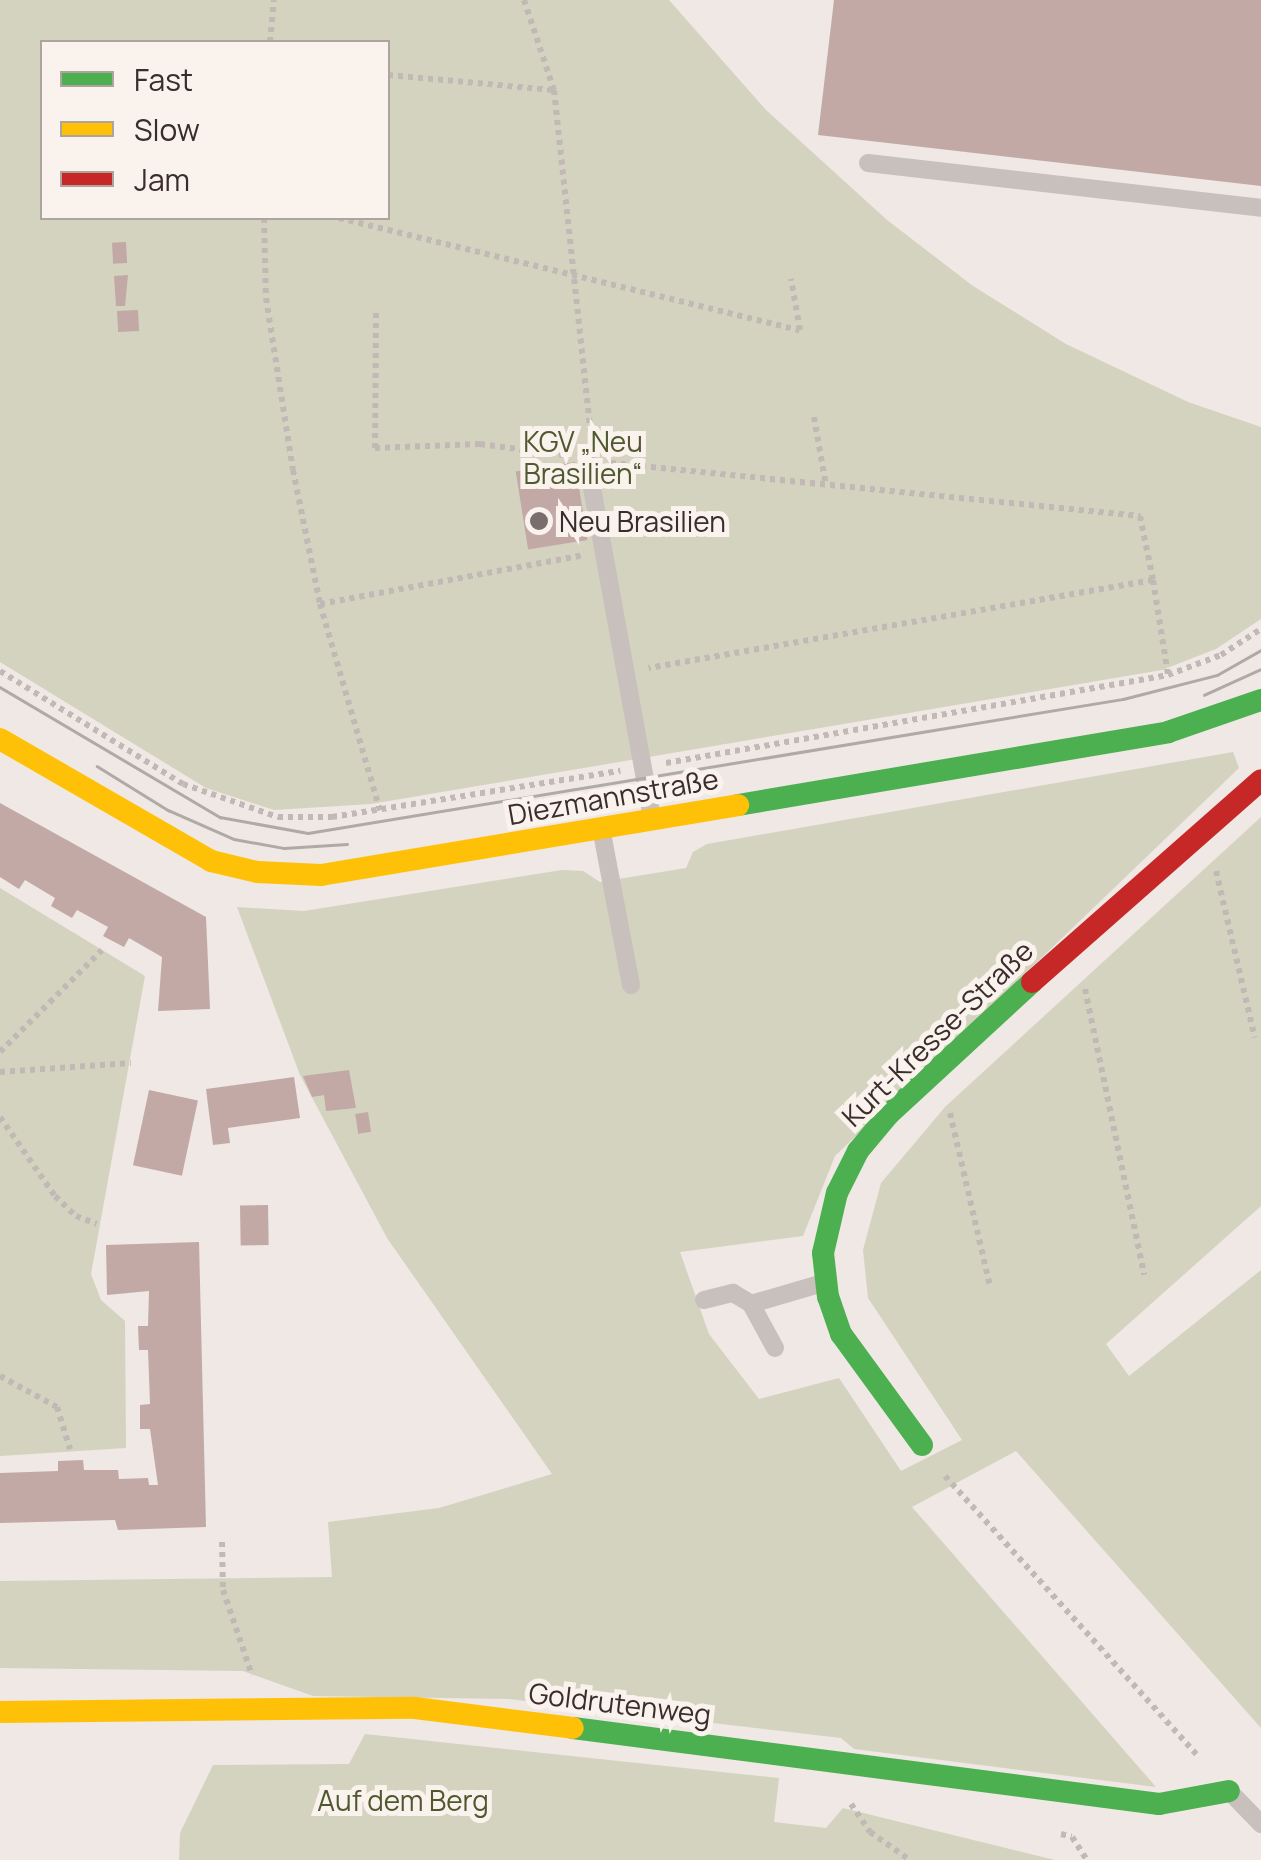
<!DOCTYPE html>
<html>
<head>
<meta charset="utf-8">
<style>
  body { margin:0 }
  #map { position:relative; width:1261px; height:1860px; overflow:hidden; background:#efe8e4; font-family:Manrope,sans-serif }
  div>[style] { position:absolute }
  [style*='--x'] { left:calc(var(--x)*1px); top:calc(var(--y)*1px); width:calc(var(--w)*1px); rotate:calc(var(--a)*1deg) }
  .green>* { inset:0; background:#d4d3bf }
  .building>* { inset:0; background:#c2a9a6; transform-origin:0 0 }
  .path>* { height:6px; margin-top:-3px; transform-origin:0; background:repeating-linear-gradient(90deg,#c1b9b5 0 5px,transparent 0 10px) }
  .lane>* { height:18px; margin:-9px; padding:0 9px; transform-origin:9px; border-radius:9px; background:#c8c0bd }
  .fast>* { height:22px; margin:-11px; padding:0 11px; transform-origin:11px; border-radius:11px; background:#4caf50 }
  .slow>* { height:22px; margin:-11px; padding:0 11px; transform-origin:11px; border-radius:11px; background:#ffc107 }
  .jam>* { height:22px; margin:-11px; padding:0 11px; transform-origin:11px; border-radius:11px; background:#c62828 }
  .tram>* { height:2.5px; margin:-1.25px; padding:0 1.25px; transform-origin:1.25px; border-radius:1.25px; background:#b0aaa7 }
  .dots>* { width:28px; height:28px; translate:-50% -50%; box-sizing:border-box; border:5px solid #faf2ed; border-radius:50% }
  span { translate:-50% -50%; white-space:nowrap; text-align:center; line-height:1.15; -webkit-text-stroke:10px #faf2ed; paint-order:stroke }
  .park-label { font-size:28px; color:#50582f }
  .poi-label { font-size:28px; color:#3a2d2b }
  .left { translate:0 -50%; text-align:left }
  .street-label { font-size:28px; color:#3a2d2b }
  .legend { position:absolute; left:40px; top:40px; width:350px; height:180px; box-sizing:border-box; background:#faf2ed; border:2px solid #ada39f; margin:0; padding:12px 18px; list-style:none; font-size:30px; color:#3a2d2b }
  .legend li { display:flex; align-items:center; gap:20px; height:50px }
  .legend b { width:50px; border:2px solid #ada39f }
</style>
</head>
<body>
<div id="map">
  <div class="green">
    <div style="clip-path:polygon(evenodd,0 0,669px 0,766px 110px,887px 220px,973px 286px,1066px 344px,1188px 402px,1261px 427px,1261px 619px,1216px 649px,1162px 670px,371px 804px,274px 810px,206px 788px,0 662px,0 0,42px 42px,388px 42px,388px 218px,42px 218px,42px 42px)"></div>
    <div style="clip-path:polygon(1233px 752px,1239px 768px,835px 1156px,803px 1236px,680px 1252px,709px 1334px,759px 1399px,839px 1378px,901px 1471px,962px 1440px,868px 1298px,863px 1250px,881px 1183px,945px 1107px,1261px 817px,1261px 1206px,1106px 1344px,1129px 1376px,1261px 1270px,1261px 1728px,1016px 1451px,912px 1507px,1156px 1787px,854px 1749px,841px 1738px,509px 1699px,313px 1696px,243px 1671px,0 1668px,0 1581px,332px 1577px,328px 1522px,439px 1508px,552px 1474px,387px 1238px,300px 1075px,237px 907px,304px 911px,562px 870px,583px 871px,600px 882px,686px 868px,693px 852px,707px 844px)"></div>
    <div style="clip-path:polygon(0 888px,145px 976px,91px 1274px,101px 1300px,125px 1321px,126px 1448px,0 1456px)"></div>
    <div style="clip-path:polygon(365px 1734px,779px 1778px,774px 1822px,826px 1828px,843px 1808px,1055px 1860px,179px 1860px,180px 1833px,213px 1765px,349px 1764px)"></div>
  </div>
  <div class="building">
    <div style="clip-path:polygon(834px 0,1261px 0,1261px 186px,818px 135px)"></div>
    <div style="left:126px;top:242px;width:21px;height:14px;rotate:87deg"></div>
    <div style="clip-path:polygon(128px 275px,125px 306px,116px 306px,114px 276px)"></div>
    <div style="left:138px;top:310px;width:21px;height:21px;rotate:87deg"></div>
    <div style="left:575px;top:462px;width:79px;height:60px;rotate:81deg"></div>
    <div style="clip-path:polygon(0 803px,206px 917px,210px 1009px,158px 1011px,162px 957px,129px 938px,124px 947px,103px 936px,108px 927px,77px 910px,72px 918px,51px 906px,55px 898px,25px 880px,19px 889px,0 877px)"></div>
    <div style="clip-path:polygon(349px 1070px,356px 1108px,326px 1111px,324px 1095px,312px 1097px,303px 1076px)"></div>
    <div style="clip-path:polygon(294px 1077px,300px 1118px,228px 1128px,230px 1143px,213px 1145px,206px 1089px)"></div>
    <div style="left:149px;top:1090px;width:50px;height:77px;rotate:12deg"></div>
    <div style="left:368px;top:1112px;width:20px;height:13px;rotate:81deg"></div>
    <div style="left:268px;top:1205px;width:40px;height:28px;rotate:89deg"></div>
    <div style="clip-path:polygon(199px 1242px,206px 1527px,118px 1530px,115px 1520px,0 1523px,0 1473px,58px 1471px,58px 1461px,83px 1460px,84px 1470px,118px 1470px,119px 1479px,148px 1478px,149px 1485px,158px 1485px,150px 1429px,140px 1429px,140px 1405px,150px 1404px,148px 1350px,139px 1350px,138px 1326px,148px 1326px,149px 1291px,107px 1295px,106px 1245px)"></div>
  </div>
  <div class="path">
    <div style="--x:524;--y:0;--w:95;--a:71.6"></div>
    <div style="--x:554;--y:90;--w:351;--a:83.9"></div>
    <div style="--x:270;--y:42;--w:42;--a:-84.6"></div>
    <div style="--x:388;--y:75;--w:167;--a:5.2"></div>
    <div style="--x:264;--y:218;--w:80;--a:88.6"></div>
    <div style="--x:266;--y:298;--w:174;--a:81.1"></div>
    <div style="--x:293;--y:470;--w:137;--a:78.6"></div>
    <div style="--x:320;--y:604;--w:215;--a:73.8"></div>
    <div style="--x:339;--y:218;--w:474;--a:13.7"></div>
    <div style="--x:800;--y:330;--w:52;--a:-100"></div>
    <div style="--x:376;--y:313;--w:135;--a:90.4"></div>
    <div style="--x:375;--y:448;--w:105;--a:-2.2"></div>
    <div style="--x:480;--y:444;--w:85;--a:7.5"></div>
    <div style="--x:814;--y:417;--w:70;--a:80.1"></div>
    <div style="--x:611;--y:463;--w:532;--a:5.72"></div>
    <div style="--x:1140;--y:516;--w:65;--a:78.5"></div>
    <div style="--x:1153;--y:580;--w:512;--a:170.1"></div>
    <div style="--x:1153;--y:580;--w:96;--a:81"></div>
    <div style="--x:320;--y:604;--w:269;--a:-10.5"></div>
    <div style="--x:0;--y:671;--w:215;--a:31.7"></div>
    <div style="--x:183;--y:784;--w:101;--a:19.2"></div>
    <div style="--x:278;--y:817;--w:54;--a:0"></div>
    <div style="--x:332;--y:817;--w:292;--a:-9.1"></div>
    <div style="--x:666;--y:763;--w:510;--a:-9.94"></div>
    <div style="--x:1168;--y:675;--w:57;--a:-20.7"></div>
    <div style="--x:1221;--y:655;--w:48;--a:-33"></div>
    <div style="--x:1216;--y:871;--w:171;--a:76.9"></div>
    <div style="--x:1085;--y:989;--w:292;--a:78.3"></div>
    <div style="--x:0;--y:1052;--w:144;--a:-45"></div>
    <div style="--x:0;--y:1072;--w:131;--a:-3.9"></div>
    <div style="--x:950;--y:1113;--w:178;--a:77"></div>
    <div style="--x:0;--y:1117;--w:96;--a:55.2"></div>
    <div style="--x:55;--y:1196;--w:29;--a:44"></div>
    <div style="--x:76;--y:1216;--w:22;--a:21"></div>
    <div style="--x:0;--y:1376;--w:65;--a:28.5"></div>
    <div style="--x:57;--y:1407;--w:44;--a:72.8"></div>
    <div style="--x:945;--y:1476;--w:377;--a:47.9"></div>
    <div style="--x:222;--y:1542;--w:48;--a:88.8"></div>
    <div style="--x:223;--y:1590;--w:90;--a:71.2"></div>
    <div style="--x:851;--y:1804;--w:34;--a:56"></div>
    <div style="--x:870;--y:1832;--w:49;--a:35"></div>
    <div style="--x:1061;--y:1834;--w:11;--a:15"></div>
    <div style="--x:1072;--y:1837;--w:27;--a:57"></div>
  </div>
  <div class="lane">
    <div style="--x:868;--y:163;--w:396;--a:6.5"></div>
    <div style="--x:587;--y:460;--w:364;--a:79.7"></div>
    <div style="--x:601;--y:828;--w:160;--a:79.2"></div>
    <div style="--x:704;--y:1300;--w:30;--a:-14"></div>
    <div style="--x:733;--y:1293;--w:21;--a:31"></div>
    <div style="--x:751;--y:1304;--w:78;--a:-16.3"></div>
    <div style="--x:751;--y:1304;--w:50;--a:61.4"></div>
    <div style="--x:1230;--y:1792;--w:45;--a:45.9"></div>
  </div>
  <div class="fast">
    <div style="--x:738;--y:805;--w:436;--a:-9.6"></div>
    <div style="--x:1168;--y:732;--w:98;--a:-19"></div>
    <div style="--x:922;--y:1445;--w:137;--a:-126.1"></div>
    <div style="--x:841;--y:1334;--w:39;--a:-109"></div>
    <div style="--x:828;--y:1297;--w:44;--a:-96.5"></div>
    <div style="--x:823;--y:1253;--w:62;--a:-76.9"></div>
    <div style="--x:837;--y:1193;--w:47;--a:-63.4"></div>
    <div style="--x:858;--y:1151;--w:47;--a:-50.2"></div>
    <div style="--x:888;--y:1115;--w:196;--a:-42.7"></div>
    <div style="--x:573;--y:1728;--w:591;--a:7.39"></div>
    <div style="--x:1159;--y:1804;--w:71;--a:-10.5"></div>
  </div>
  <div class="slow">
    <div style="--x:0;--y:739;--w:244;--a:30"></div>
    <div style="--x:211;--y:861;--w:47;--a:13.4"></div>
    <div style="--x:257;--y:872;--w:64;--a:2.7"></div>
    <div style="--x:321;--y:875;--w:423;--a:-9.5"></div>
    <div style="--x:0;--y:1712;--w:415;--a:-0.6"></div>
    <div style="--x:415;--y:1708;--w:159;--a:7.2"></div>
  </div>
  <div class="jam">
    <div style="--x:1032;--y:982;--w:305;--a:-41.4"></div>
  </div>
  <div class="tram">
    <div style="--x:0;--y:687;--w:256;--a:30.6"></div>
    <div style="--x:220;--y:817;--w:89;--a:10.3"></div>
    <div style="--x:308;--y:833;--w:826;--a:-9.34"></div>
    <div style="--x:1123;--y:699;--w:97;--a:-14.3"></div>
    <div style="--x:1217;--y:675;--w:51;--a:-29.6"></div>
    <div style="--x:1204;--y:695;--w:63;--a:-24.5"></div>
    <div style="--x:97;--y:766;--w:84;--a:31.8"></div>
    <div style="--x:168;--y:810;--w:72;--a:23.7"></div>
    <div style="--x:234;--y:839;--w:51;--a:10.2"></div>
    <div style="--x:284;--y:848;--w:63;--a:-3.6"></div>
  </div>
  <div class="dots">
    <div style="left:539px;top:521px;background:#796e6c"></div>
  </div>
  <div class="park-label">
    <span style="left:583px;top:457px">KGV „Neu<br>Brasilien“</span>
    <span style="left:403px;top:1800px">Auf dem Berg</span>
  </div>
  <div class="poi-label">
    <span class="left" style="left:559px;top:521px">Neu Brasilien</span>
  </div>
  <div class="street-label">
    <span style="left:613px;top:796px;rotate:-10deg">Diezmannstraße</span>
    <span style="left:937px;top:1033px;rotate:-44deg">Kurt-Kresse-Straße</span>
    <span style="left:620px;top:1703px;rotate:7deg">Goldrutenweg</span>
  </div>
  <ul class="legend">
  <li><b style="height:12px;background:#4caf50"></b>Fast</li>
  <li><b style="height:12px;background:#ffc107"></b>Slow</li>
  <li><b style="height:12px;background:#c62828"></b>Jam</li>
  </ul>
</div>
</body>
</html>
